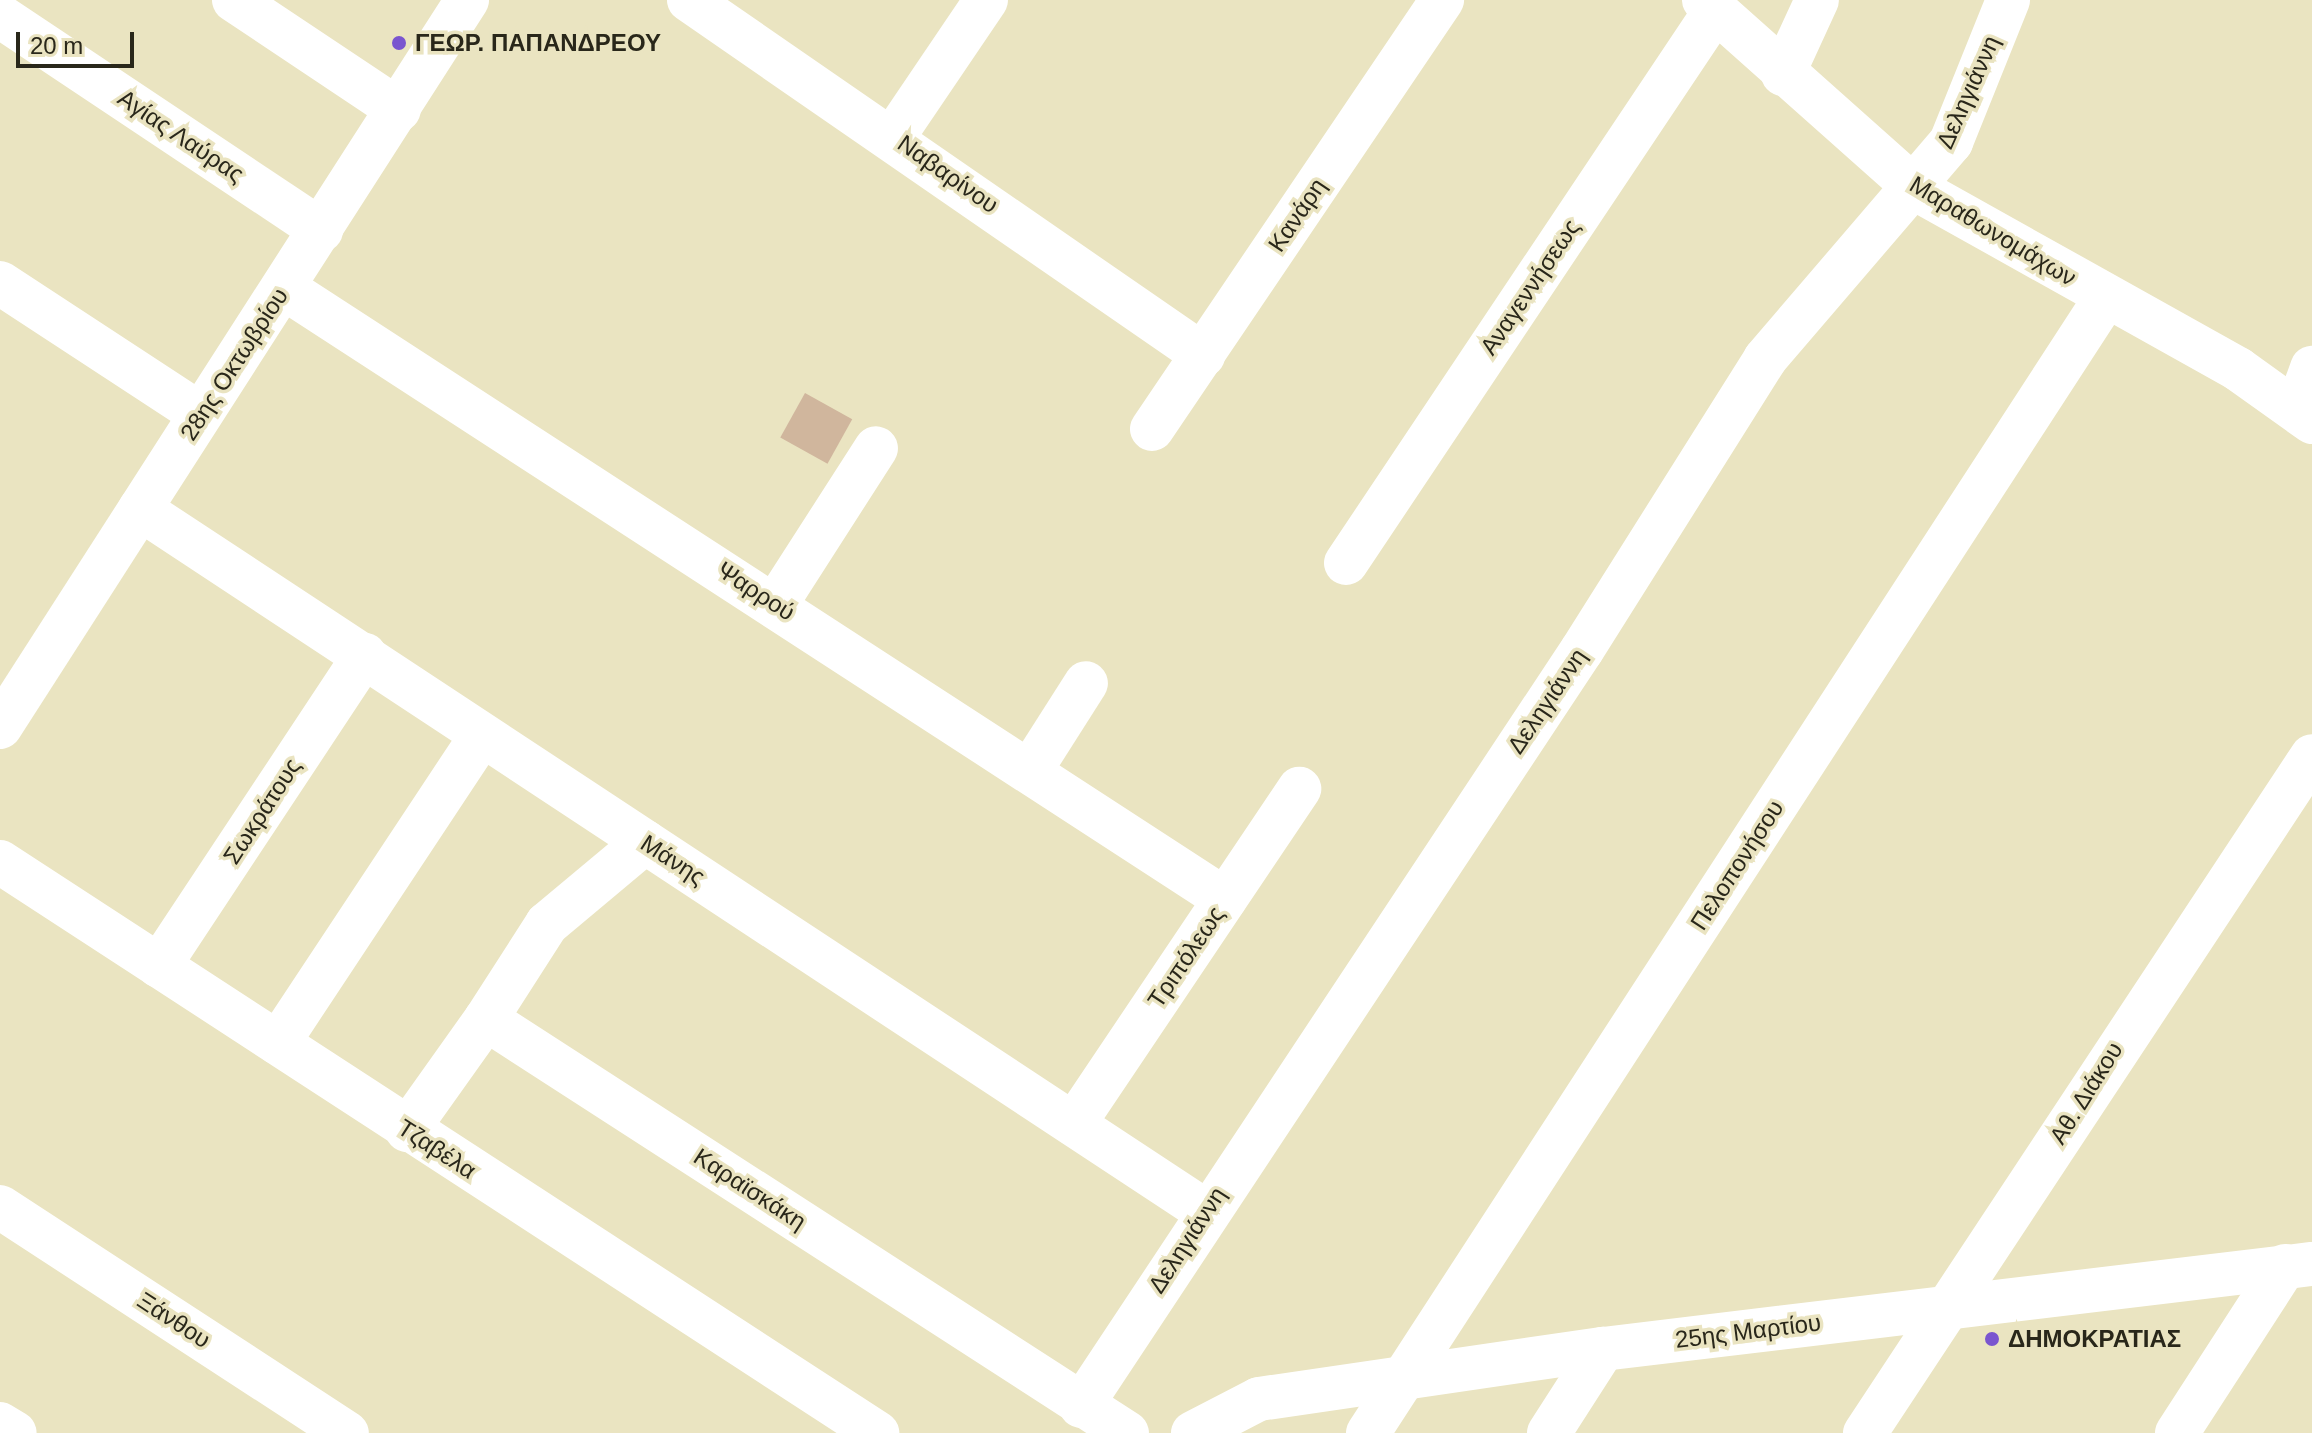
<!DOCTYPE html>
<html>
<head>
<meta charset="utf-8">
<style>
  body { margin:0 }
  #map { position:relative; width:2312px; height:1433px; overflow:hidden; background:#eae4c1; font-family:Helvetica,sans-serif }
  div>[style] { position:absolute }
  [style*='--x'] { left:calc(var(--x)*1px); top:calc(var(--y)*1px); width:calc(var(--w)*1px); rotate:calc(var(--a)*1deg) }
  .building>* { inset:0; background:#d0b69d; transform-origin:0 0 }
  .minor>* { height:44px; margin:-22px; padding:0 22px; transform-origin:22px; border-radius:22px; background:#fff }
  .dots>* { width:22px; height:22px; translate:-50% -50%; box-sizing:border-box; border:4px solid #eae4c1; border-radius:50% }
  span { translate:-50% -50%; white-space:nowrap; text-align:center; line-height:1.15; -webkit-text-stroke:7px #eae4c1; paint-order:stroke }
  .poi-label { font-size:24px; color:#29271a; font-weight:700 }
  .left { translate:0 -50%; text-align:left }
  .street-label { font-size:24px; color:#29271a }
  .scale { position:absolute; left:16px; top:32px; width:118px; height:36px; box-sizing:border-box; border:4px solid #29271a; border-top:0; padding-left:10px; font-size:24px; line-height:28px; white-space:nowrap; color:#29271a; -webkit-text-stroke:6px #eae4c1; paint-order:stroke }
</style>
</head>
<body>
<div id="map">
  <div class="building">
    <div style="left:805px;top:393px;width:54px;height:51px;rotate:29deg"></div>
  </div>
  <div class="minor">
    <div style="--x:234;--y:0;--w:198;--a:33.7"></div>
    <div style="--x:689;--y:0;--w:625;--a:34.63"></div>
    <div style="--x:1704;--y:0;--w:284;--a:41.7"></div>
    <div style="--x:1916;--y:189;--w:369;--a:29.2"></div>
    <div style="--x:2238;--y:369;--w:91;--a:35.6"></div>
    <div style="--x:0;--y:16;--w:386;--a:33.7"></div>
    <div style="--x:1783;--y:74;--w:81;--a:-65.3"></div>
    <div style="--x:894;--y:136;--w:164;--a:-55.9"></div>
    <div style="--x:0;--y:283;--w:239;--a:33.2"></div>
    <div style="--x:284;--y:288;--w:1122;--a:33"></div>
    <div style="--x:2297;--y:410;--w:45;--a:-70.3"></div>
    <div style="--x:1152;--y:429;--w:518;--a:-55.94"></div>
    <div style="--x:140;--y:509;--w:1276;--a:33.39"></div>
    <div style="--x:1346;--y:563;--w:664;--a:-56.24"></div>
    <div style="--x:776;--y:604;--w:185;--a:-57.3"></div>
    <div style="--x:0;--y:727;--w:864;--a:-57.28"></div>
    <div style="--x:1030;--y:771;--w:104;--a:-57.5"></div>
    <div style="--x:0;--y:862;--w:1047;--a:33.07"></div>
    <div style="--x:159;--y:966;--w:373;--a:-56.5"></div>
    <div style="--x:486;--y:1019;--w:113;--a:-57.3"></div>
    <div style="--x:547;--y:924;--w:128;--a:-39.9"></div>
    <div style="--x:278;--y:1043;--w:369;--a:-56.5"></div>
    <div style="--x:1074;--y:1124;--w:404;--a:-56.1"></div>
    <div style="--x:407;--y:1130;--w:136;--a:-54.6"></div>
    <div style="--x:486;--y:1019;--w:763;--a:32.86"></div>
    <div style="--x:0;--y:1207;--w:414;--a:33.1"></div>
    <div style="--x:1081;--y:1406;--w:907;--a:-56.47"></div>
    <div style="--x:1582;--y:650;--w:344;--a:-57.8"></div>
    <div style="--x:1765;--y:359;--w:286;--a:-49.4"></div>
    <div style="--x:1951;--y:142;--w:153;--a:-68.1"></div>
    <div style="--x:0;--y:1424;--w:17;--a:31"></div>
    <div style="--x:1193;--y:1433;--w:74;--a:-27.3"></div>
    <div style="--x:1259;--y:1399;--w:348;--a:-8.3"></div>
    <div style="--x:1603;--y:1349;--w:714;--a:-6.84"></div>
    <div style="--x:1368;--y:1433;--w:1355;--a:-56.99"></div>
    <div style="--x:1549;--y:1433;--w:100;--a:-57.3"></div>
    <div style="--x:1865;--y:1433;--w:811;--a:-56.56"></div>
    <div style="--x:2177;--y:1433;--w:199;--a:-57.1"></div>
  </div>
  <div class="dots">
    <div style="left:399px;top:43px;background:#7a55cf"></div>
    <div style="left:1992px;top:1339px;background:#7a55cf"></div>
  </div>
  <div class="poi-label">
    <span class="left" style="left:415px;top:43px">ΓΕΩΡ. ΠΑΠΑΝΔΡΕΟΥ</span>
    <span class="left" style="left:2008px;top:1339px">ΔΗΜΟΚΡΑΤΙΑΣ</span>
  </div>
  <div class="street-label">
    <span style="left:1968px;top:92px;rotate:-66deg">Δεληγιάννη</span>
    <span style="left:181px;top:136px;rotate:34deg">Αγίας Λαύρας</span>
    <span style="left:948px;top:174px;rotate:35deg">Ναβαρίνου</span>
    <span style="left:1297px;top:215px;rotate:-56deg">Κανάρη</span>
    <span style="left:1993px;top:231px;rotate:31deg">Μαραθωνομάχων</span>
    <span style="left:1530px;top:287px;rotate:-56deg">Αναγεννήσεως</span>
    <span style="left:234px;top:364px;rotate:-57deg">28ης Οκτωβρίου</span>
    <span style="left:756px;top:591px;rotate:33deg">Ψαρρού</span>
    <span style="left:1547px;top:701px;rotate:-56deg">Δεληγιάννη</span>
    <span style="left:262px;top:811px;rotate:-57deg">Σωκράτους</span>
    <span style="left:673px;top:860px;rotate:33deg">Μάνης</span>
    <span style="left:1737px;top:865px;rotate:-57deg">Πελοπονήσου</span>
    <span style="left:1186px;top:957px;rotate:-56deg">Τριπόλεως</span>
    <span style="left:2086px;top:1093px;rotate:-58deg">Αθ. Διάκου</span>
    <span style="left:437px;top:1149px;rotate:33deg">Τζαβέλα</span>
    <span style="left:750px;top:1189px;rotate:33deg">Καραϊσκάκη</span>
    <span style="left:1187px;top:1240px;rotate:-57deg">Δεληγιάννη</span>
    <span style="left:174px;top:1320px;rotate:33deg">Ξάνθου</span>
    <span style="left:1748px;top:1331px;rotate:-7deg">25ης Μαρτίου</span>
  </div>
  <div class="scale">20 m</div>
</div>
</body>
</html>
